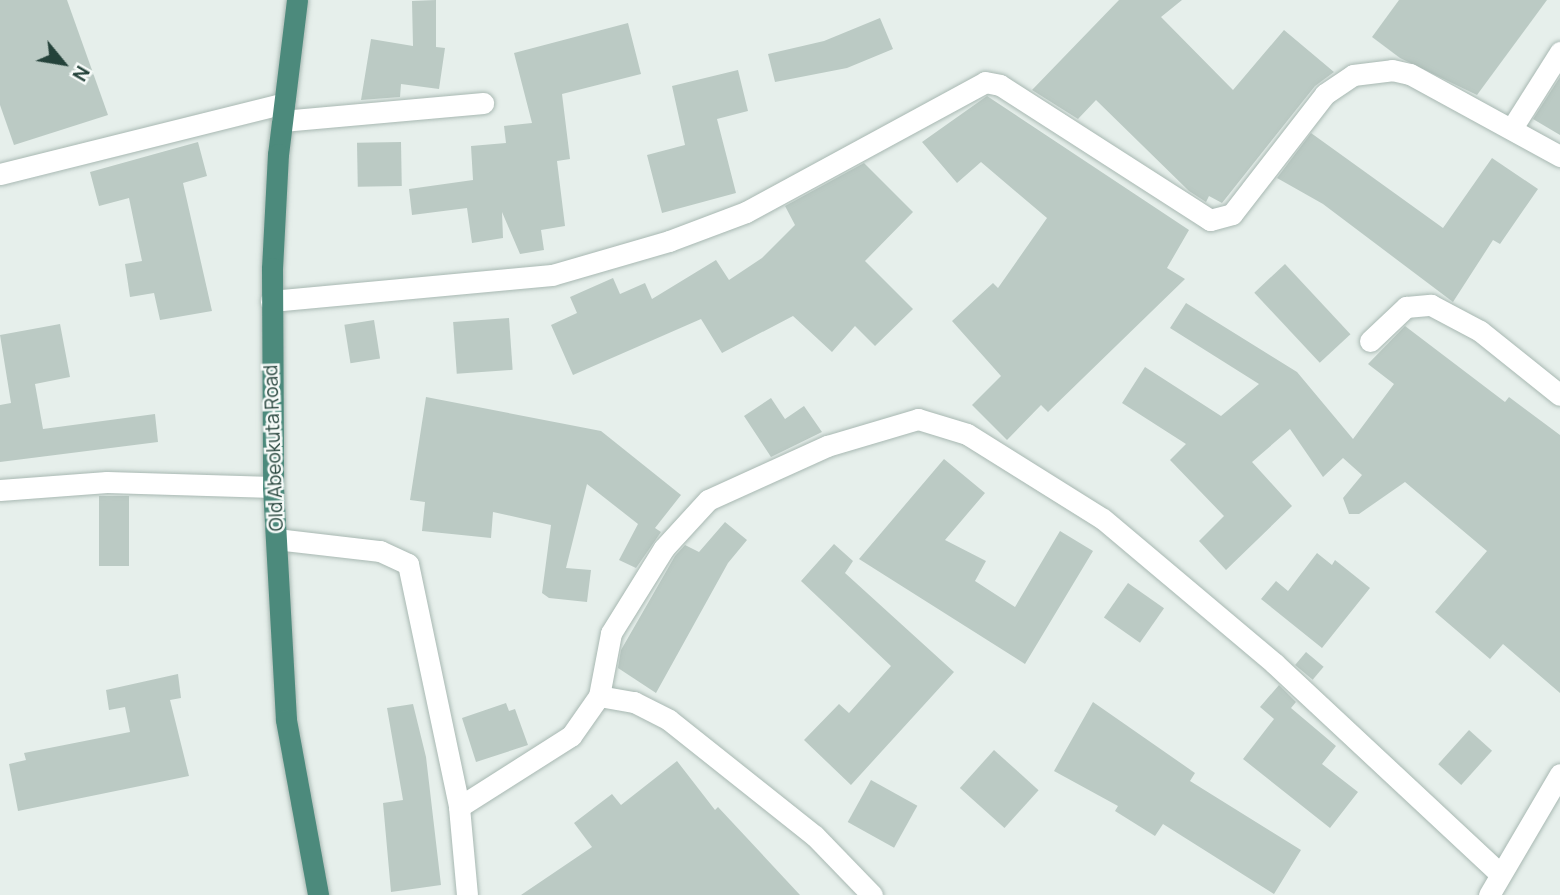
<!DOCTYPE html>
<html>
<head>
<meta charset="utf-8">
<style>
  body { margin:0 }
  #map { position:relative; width:1560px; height:895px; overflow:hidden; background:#e6efeb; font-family:Manrope,sans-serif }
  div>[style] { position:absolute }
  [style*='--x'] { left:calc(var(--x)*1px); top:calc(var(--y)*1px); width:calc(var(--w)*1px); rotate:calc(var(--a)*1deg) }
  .building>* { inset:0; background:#bbcac4; transform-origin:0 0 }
  .roads { filter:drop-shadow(0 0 2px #a8b8b2) drop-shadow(0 0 2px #a8b8b2) }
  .minor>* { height:21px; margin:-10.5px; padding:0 10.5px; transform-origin:10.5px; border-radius:10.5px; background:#fff }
  .trunk>* { height:21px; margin:-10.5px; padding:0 10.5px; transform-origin:10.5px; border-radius:10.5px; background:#4c8a7c }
  span { translate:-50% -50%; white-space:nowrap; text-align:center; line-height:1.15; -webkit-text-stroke:5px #f7fbf9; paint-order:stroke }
  .street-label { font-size:19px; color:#24423a }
  .north { position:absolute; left:28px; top:28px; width:70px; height:70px; -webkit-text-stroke:5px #f7fbf9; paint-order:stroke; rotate:120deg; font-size:19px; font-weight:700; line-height:28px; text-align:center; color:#24423a }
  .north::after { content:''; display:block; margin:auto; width:24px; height:32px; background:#24423a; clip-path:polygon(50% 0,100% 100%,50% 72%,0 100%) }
</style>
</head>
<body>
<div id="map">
  <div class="building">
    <div style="clip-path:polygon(0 0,67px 0,108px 115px,14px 145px,0 105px)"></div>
    <div style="clip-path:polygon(436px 0,436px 47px,445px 48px,439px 89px,401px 84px,400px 97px,361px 100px,371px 39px,413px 46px,412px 1px)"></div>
    <div style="clip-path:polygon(1119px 0,1182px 0,1161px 17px,1233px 90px,1284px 30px,1334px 72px,1315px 86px,1222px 203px,1209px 196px,1206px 202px,1189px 191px,1096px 100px,1078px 119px,1032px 90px)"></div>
    <div style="clip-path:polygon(1399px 0,1547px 0,1477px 95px,1400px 58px,1372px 37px)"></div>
    <div style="clip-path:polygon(880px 18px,893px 49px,847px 68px,775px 82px,768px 54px,824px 41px)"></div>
    <div style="clip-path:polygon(628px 23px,641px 74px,562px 94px,570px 159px,557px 161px,565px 226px,541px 230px,544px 250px,520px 254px,502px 212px,503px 238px,472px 243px,467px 208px,412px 215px,409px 189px,473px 180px,471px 146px,506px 143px,504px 126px,532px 123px,514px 53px)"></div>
    <div style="clip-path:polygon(738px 70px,748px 111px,717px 119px,736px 193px,662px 213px,647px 155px,685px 145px,672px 86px)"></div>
    <div style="clip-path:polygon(1560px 77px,1560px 135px,1533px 119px)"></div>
    <div style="clip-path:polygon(987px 96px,1189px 230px,1167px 268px,1185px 279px,1048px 412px,1041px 405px,1007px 440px,972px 405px,1001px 376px,952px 321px,993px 283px,998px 288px,1047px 218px,981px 162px,957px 183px,922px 142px)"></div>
    <div style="clip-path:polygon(1311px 133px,1443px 228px,1492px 158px,1538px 189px,1500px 244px,1493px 240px,1453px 302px,1323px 204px,1277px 178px)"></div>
    <div style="clip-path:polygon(198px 142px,207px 176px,183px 183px,212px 311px,160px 320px,154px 293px,130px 297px,125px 264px,142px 261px,129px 198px,99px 206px,90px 172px)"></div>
    <div style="left:401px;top:142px;width:44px;height:44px;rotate:89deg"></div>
    <div style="clip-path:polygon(864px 163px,913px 212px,865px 261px,913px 309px,875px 346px,855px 326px,832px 352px,793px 316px,722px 353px,701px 319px,573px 375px,551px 325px,577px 313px,570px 297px,613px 278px,620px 294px,645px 283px,652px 299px,716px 260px,729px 280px,762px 258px,795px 225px,785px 206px)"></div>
    <div style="left:1285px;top:264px;width:96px;height:42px;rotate:47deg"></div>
    <div style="clip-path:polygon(1186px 303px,1297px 372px,1353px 439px,1394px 384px,1368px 364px,1405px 326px,1505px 402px,1509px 397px,1560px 435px,1560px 693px,1503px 644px,1490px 659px,1435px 612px,1487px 551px,1405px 482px,1359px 514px,1349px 514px,1343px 498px,1362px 475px,1343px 458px,1323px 477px,1290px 429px,1252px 462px,1292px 506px,1226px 570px,1199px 541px,1224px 516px,1170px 460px,1186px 444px,1122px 403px,1145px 367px,1221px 416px,1259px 384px,1170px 328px)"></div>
    <div style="left:509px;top:318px;width:52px;height:56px;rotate:86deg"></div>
    <div style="left:374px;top:320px;width:39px;height:30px;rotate:81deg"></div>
    <div style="clip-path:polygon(60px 324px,70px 377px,35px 384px,43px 429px,155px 414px,158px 442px,0 462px,0 405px,11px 403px,0 335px)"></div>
    <div style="clip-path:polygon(426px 397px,601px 431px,681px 495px,655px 528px,661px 532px,636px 568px,619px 560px,638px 524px,587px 484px,566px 568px,591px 570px,587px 602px,549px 598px,542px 593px,551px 525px,493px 512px,491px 538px,422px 531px,425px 502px,410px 500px)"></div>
    <div style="clip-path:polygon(771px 398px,785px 419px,804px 406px,822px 432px,771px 457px,744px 416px)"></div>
    <div style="clip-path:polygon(944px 459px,985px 493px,945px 540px,986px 561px,975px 581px,1015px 607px,1060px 531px,1093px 551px,1025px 664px,859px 559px)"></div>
    <div style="left:99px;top:496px;width:30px;height:70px"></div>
    <div style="clip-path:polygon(725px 522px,747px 540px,728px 563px,656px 693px,618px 668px,621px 650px,675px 556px,685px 545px,699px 552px)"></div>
    <div style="clip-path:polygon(834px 544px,853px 561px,845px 573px,954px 672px,851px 785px,804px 740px,839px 704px,849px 713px,891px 666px,801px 581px)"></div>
    <div style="clip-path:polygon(1317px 553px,1332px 565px,1335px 560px,1370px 588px,1322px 648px,1261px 599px,1276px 581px,1288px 591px)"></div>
    <div style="left:1128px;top:583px;width:44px;height:42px;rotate:35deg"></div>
    <div style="left:1306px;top:652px;width:23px;height:17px;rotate:40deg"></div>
    <div style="clip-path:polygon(178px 674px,181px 698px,170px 700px,189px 776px,18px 811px,9px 764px,26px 760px,24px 753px,130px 732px,125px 707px,109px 710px,106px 690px)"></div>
    <div style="clip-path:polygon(1279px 685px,1296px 702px,1291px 708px,1336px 746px,1322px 764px,1358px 792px,1330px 828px,1243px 759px,1274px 719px,1260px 707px)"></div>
    <div style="clip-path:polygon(1093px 702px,1195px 773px,1190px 781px,1301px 850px,1274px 894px,1163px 824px,1155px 836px,1115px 811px,1118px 806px,1054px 771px)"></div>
    <div style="clip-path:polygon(506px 703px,509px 711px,515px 709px,528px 745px,476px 762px,462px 718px)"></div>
    <div style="clip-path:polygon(413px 704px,426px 757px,441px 885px,391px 892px,383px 803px,403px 800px,387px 708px)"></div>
    <div style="left:1469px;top:730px;width:31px;height:46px;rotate:42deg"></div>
    <div style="left:994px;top:750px;width:60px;height:51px;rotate:42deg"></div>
    <div style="clip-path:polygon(677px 761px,715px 810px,718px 807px,800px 895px,521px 895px,592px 847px,574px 823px,612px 794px,621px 805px)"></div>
    <div style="left:871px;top:780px;width:53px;height:48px;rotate:29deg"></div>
  </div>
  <div class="roads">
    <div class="minor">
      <div style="--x:282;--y:121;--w:202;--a:-5.1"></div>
      <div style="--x:1512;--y:128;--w:90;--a:-57.7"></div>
      <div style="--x:0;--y:174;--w:293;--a:-14"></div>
      <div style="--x:271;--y:301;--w:282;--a:-5.3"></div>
      <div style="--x:552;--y:275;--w:122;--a:-16.2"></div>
      <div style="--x:669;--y:241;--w:82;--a:-20.6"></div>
      <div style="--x:746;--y:212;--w:272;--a:-28.5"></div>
      <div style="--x:985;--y:82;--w:15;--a:11"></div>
      <div style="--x:1000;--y:85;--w:250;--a:32.7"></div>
      <div style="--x:1210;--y:220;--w:23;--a:-15"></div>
      <div style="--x:1232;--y:214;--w:152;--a:-52.2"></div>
      <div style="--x:1325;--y:94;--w:34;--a:-34"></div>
      <div style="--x:1353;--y:75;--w:39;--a:-7"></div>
      <div style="--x:1392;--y:70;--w:18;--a:13"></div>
      <div style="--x:1410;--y:74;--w:171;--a:28.7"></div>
      <div style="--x:1370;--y:341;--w:50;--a:-43.4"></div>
      <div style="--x:1406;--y:307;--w:25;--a:-5"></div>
      <div style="--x:1431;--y:305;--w:55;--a:28"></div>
      <div style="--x:1480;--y:331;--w:102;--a:38.7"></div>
      <div style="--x:0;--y:490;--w:107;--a:-4.3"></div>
      <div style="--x:107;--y:482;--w:166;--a:1.7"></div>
      <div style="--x:276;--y:539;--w:105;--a:6.6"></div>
      <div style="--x:380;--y:551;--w:31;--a:25"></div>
      <div style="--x:408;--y:564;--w:248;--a:78.1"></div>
      <div style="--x:459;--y:807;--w:88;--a:84.8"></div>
      <div style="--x:599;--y:696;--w:64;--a:-79.2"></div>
      <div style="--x:611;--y:633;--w:100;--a:-58.1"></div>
      <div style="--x:664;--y:548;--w:65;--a:-47.5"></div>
      <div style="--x:708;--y:500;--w:131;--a:-24.4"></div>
      <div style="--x:827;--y:446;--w:95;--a:-16.5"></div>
      <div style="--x:918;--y:419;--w:51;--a:17"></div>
      <div style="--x:967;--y:434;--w:160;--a:32"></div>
      <div style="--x:1103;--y:519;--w:224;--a:40.1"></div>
      <div style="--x:1274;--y:663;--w:309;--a:43"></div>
      <div style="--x:459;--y:807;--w:133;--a:-32.4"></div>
      <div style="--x:571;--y:736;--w:49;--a:-55"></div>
      <div style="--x:599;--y:696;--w:36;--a:10"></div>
      <div style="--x:634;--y:702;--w:39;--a:27"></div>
      <div style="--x:669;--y:720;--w:186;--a:38.5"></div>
      <div style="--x:815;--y:836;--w:82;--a:46"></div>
      <div style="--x:1489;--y:895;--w:140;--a:-59.6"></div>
    </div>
    <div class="trunk">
      <div style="--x:297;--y:0;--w:155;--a:97"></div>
      <div style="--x:278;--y:154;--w:114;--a:93"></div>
      <div style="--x:272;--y:268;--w:219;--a:89.7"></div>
      <div style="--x:273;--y:487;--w:233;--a:86.8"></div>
      <div style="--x:286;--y:720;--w:178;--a:79.6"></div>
    </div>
  </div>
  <div class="street-label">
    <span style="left:274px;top:448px;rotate:-92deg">Old Abeokuta Road</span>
  </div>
  <div class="north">N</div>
</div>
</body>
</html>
